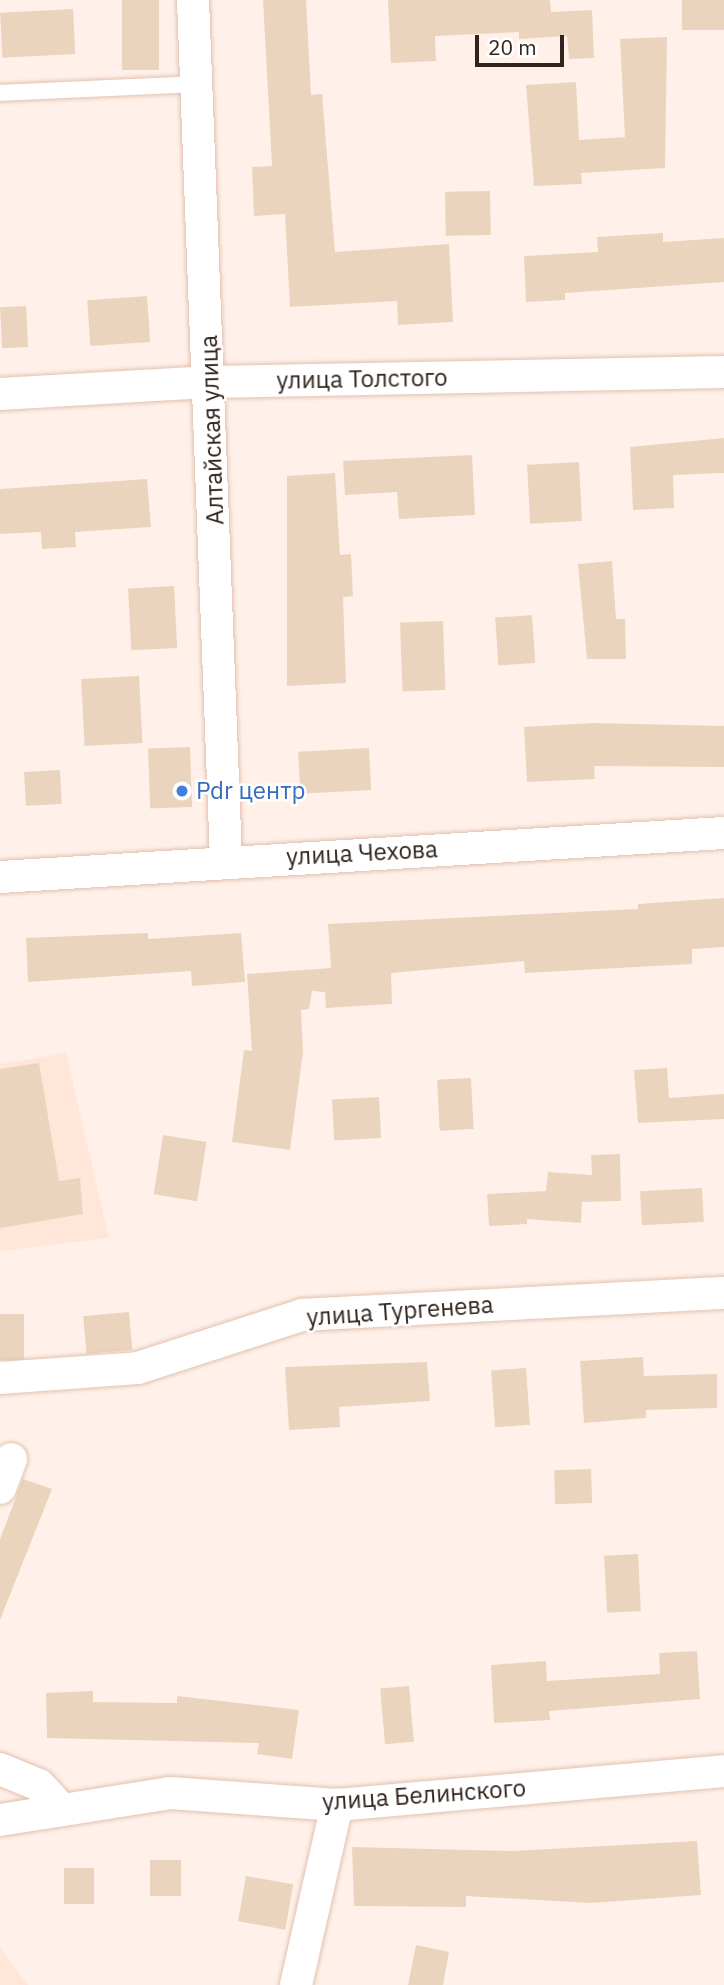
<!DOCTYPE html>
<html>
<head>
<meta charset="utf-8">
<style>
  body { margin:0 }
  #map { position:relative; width:724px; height:1985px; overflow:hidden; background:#fff1ea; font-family:"IBM Plex Sans",sans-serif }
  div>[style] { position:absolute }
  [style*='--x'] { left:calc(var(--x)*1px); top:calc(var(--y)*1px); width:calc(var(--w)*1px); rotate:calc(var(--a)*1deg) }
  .built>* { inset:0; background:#ffe6d8 }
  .building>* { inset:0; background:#ebd4bd; transform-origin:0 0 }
  .roads { filter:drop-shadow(0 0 2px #e2c1af) drop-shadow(0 0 2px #e2c1af) }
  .service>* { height:16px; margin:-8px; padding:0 8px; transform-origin:8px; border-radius:8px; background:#fff }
  .minor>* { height:32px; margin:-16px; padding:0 16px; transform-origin:16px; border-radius:16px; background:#fff }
  .dots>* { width:19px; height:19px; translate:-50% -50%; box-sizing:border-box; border:4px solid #fff; border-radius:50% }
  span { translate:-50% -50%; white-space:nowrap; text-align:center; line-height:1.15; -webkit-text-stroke:5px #fff; paint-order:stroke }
  .street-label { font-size:24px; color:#30241d }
  .shop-label { font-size:24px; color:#366cbe }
  .left { translate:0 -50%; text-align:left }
  .scale { position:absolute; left:475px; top:35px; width:89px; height:32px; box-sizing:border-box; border:4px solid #30241d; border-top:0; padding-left:9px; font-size:21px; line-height:24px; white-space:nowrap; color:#30241d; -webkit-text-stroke:5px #fff; paint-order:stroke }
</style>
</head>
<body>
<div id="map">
  <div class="built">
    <div style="clip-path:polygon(66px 1053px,109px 1238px,0 1251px,0 1064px)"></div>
    <div style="clip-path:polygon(0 1947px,28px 1985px,0 1985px)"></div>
  </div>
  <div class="building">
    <div style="left:122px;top:0;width:37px;height:70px"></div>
    <div style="clip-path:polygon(263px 0,306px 0,311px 95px,322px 94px,335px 252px,449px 244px,453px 322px,398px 325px,397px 301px,290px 307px,285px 214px,254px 216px,252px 167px,272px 166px)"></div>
    <div style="clip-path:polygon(388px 0,550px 0,551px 12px,592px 10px,594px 58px,569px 59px,567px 36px,519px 39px,519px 32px,435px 36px,436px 61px,391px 63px)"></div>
    <div style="left:682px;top:0;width:42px;height:30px"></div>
    <div style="left:73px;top:9px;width:45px;height:73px;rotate:87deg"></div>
    <div style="clip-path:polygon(667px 37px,665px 168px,581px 173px,582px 184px,534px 186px,526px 85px,576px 82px,579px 140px,625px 137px,620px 39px)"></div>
    <div style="left:490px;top:191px;width:44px;height:45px;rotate:89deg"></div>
    <div style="clip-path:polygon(663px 233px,663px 242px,724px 238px,724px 282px,565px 293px,565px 300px,526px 302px,524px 256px,598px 252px,597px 237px)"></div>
    <div style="left:147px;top:296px;width:46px;height:60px;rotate:86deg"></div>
    <div style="left:26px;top:306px;width:41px;height:26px;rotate:87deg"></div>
    <div style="clip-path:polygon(724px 438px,724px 473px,673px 475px,674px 508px,633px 510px,630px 447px)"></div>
    <div style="clip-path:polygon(472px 455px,475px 515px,399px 519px,397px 492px,345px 495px,343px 461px)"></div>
    <div style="left:579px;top:462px;width:59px;height:52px;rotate:87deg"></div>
    <div style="clip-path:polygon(335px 473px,340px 555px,351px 554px,353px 596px,343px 597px,346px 683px,287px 686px,287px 476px)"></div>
    <div style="clip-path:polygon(147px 479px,151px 527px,75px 532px,76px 547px,42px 549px,41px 532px,0 534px,0 489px)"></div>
    <div style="clip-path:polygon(612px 561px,616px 619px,625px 619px,626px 659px,587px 659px,578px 564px)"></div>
    <div style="left:174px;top:586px;width:62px;height:46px;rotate:87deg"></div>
    <div style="left:532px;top:615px;width:48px;height:37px;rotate:86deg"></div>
    <div style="left:443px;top:621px;width:69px;height:43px;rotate:88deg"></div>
    <div style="left:139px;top:676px;width:67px;height:58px;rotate:87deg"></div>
    <div style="clip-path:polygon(592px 723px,724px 726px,724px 767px,594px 766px,595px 779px,527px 782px,524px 727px)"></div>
    <div style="left:190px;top:747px;width:60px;height:42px;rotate:88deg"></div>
    <div style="left:369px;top:748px;width:42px;height:71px;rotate:87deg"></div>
    <div style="left:60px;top:770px;width:34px;height:36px;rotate:87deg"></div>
    <div style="clip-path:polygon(724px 898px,724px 947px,692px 949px,692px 964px,525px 973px,524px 961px,391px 973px,392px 1004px,326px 1008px,325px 992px,312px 991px,309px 1009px,301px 1010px,303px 1052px,290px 1150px,232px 1142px,244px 1050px,252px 1051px,247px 974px,331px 968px,328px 924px,638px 909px,638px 904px)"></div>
    <div style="clip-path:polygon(148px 933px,148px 939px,241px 933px,245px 982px,192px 986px,191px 971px,28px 982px,26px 938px)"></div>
    <div style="clip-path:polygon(39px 1063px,59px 1181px,80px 1178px,83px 1214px,0 1228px,0 1069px)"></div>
    <div style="clip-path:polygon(667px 1068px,669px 1098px,724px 1094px,724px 1119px,638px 1123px,634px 1070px)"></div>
    <div style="left:471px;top:1078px;width:51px;height:34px;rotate:87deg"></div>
    <div style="left:379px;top:1097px;width:41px;height:47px;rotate:87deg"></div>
    <div style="left:163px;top:1135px;width:44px;height:60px;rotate:9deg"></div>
    <div style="clip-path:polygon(620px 1154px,621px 1201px,582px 1202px,581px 1223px,527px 1219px,527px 1224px,489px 1226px,487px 1194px,546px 1191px,548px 1172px,592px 1175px,591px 1155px)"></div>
    <div style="left:702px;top:1188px;width:34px;height:62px;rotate:87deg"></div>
    <div style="left:129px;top:1312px;width:38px;height:46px;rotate:85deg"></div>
    <div style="left:0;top:1314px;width:24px;height:46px"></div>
    <div style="clip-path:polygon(643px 1357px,644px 1376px,717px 1374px,717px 1408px,646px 1410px,646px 1418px,584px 1423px,580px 1361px)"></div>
    <div style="clip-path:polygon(427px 1362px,430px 1401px,339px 1407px,340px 1427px,289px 1430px,285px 1367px)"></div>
    <div style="left:526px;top:1368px;width:57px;height:35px;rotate:86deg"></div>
    <div style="left:591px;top:1469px;width:34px;height:37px;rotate:88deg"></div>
    <div style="clip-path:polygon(23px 1479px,52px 1489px,0 1620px,0 1539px)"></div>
    <div style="left:638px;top:1554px;width:57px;height:34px;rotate:87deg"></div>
    <div style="clip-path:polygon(697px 1651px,700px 1699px,549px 1711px,550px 1720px,494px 1723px,491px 1665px,546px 1661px,547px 1681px,660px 1674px,659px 1653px)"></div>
    <div style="left:409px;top:1686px;width:56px;height:29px;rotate:85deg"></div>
    <div style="clip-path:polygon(93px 1691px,93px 1702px,177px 1703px,177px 1696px,299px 1710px,292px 1759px,257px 1754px,259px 1743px,47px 1738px,46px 1693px)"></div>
    <div style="clip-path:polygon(697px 1841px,701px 1895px,591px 1903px,466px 1896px,466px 1907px,354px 1906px,352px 1847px,513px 1851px)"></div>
    <div style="left:150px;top:1860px;width:31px;height:36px"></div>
    <div style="left:64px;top:1868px;width:30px;height:36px"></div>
    <div style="left:246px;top:1876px;width:48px;height:46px;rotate:10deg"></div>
    <div style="clip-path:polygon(416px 1945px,449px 1952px,443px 1985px,408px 1985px)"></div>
  </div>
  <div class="roads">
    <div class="service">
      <div style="--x:0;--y:93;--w:197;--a:-2.6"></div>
    </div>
    <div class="minor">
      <div style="--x:193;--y:0;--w:861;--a:87.8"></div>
      <div style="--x:0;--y:394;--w:211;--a:-3.3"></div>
      <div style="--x:211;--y:382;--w:513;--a:-1.12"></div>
      <div style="--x:0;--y:877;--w:725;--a:-3.48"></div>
      <div style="--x:0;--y:1378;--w:138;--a:-4.1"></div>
      <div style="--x:138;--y:1368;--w:172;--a:-17.9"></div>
      <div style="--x:302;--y:1315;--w:423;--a:-3"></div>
      <div style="--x:0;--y:1488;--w:31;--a:-69"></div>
      <div style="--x:0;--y:1769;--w:42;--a:22.3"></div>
      <div style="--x:39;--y:1785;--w:34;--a:47"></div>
      <div style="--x:0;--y:1820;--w:172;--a:-9"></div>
      <div style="--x:170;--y:1793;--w:167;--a:4.1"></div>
      <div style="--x:337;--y:1805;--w:388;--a:-5"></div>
      <div style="--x:296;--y:1985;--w:185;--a:-77.2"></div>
    </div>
  </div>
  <div class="dots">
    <div style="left:182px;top:791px;background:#3f7fe0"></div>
  </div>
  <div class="street-label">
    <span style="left:362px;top:379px;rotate:-1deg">улица Толстого</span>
    <span style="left:212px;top:430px;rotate:-92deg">Алтайская улица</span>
    <span style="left:362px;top:853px;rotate:-3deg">улица Чехова</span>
    <span style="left:400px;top:1311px;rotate:-4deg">улица Тургенева</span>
    <span style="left:424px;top:1795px;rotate:-4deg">улица Белинского</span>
  </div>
  <div class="shop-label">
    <span class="left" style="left:196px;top:791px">Pdr центр</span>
  </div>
  <div class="scale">20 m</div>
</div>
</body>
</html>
